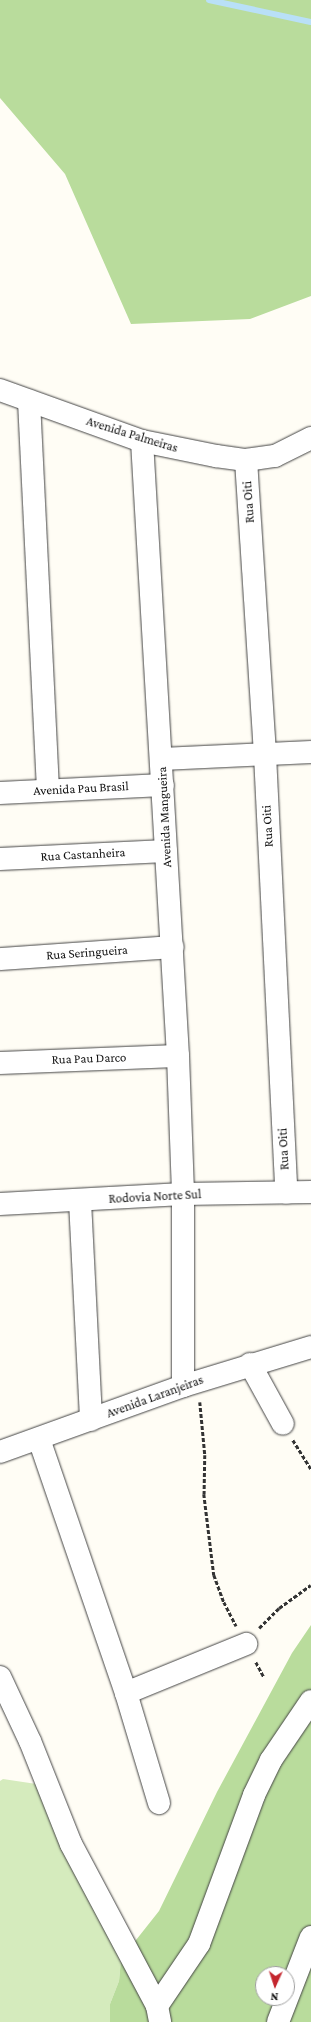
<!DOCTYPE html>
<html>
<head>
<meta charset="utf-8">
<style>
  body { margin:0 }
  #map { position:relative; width:311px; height:2022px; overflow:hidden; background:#fffdf5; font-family:"Crimson Pro",serif }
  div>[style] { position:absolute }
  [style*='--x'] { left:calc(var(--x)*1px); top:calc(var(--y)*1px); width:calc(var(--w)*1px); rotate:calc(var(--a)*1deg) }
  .green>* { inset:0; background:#d5ebbd }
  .forest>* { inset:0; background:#b9dc9c }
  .stream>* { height:6px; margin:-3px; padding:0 3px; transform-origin:3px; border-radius:3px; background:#b9e0f7 }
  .path>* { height:2.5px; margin-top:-1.25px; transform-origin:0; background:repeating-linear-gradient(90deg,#333 0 4px,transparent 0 6px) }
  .roads { filter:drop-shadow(0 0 1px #444) drop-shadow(0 0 1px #444) }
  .minor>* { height:22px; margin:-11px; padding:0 11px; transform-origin:11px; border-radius:11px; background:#fff }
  span { translate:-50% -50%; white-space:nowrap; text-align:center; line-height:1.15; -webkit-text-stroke:4px #fff; paint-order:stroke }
  .street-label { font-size:13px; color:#111 }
  .north { position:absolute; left:255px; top:1966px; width:40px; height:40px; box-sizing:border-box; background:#fff; border:1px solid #a0a0a0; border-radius:50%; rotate:183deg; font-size:11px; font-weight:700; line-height:16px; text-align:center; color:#111 }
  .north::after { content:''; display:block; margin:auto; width:14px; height:18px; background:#c4262e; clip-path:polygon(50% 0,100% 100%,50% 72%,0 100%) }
</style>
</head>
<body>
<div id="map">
  <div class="green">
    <div style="clip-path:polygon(3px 1779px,43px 1785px,121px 1959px,119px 1981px,110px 2004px,110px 2022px,0 2022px,0 1781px)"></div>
  </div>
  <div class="forest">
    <div style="clip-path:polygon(0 0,311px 0,311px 296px,250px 319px,131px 324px,65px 174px,0 98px)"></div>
    <div style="clip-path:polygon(evenodd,311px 1625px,311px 2022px,110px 2022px,110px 2004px,119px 1981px,121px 1959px,159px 1911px,217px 1792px,292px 1653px,311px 1625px,263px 1974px,287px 1974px,287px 1998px,263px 1998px,263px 1974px)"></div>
  </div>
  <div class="stream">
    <div style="--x:209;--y:0;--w:104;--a:12.2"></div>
  </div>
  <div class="path">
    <div style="--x:200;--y:1402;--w:53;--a:84.6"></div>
    <div style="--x:205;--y:1455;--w:39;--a:91"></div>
    <div style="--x:204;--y:1494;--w:82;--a:83"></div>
    <div style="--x:214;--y:1575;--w:29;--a:70"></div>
    <div style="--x:224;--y:1602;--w:27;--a:63"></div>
    <div style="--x:293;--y:1440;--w:34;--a:58"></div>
    <div style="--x:259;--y:1628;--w:28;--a:-45"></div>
    <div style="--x:279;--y:1608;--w:39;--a:-36"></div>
    <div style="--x:256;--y:1662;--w:17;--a:62"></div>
  </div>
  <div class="roads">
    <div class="minor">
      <div style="--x:0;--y:390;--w:151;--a:19.8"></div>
      <div style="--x:142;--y:441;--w:76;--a:11.5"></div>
      <div style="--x:216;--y:456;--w:30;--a:8"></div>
      <div style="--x:246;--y:460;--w:29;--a:-8"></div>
      <div style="--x:275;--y:456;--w:40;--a:-26.6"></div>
      <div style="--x:29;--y:401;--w:389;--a:87.2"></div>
      <div style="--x:142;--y:441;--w:616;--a:86.65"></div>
      <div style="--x:178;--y:1056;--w:138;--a:87.9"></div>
      <div style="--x:183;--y:1194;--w:192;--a:90"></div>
      <div style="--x:246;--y:460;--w:296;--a:86.3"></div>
      <div style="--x:265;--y:755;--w:438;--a:87.2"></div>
      <div style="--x:162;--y:759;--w:149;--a:-2.7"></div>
      <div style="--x:0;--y:793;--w:163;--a:-2.8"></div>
      <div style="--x:0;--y:859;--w:166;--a:-2.8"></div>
      <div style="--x:0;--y:959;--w:173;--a:-4"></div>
      <div style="--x:0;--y:1063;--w:178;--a:-2.3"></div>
      <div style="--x:80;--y:1201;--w:219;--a:87.1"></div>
      <div style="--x:0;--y:1204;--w:183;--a:-3.1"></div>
      <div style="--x:183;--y:1194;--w:128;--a:-0.9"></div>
      <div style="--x:250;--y:1364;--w:68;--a:61.2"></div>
      <div style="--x:39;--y:1439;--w:268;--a:71.1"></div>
      <div style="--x:126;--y:1693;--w:115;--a:73.3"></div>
      <div style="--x:0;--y:1452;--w:195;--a:-19.8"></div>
      <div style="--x:183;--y:1386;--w:134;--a:-16.9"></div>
      <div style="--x:0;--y:1677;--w:71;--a:64.9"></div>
      <div style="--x:30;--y:1741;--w:111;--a:68.3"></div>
      <div style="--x:71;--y:1844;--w:183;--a:62"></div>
      <div style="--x:157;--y:2006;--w:16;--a:79"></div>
      <div style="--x:126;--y:1693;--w:130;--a:-22.2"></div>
      <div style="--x:157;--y:2006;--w:75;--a:-55.9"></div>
      <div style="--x:199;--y:1944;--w:159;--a:-69.7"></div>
      <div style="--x:254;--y:1795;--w:39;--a:-64"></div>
      <div style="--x:271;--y:1760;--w:71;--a:-55.9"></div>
      <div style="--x:278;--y:2022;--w:91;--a:-68.8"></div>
    </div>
  </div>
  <div class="street-label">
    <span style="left:132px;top:435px;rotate:17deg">Avenida Palmeiras</span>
    <span style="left:249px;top:502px;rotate:-94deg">Rua Oiti</span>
    <span style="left:81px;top:789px;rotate:-3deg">Avenida Pau Brasil</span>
    <span style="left:165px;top:817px;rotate:-93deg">Avenida Mangueira</span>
    <span style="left:268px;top:826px;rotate:-93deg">Rua Oiti</span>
    <span style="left:83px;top:855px;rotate:-3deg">Rua Castanheira</span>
    <span style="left:87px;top:953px;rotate:-4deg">Rua Seringueira</span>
    <span style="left:89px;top:1059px;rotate:-2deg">Rua Pau Darco</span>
    <span style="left:284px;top:1149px;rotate:-93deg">Rua Oiti</span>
    <span style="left:155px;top:1197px;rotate:-3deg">Rodovia Norte Sul</span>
    <span style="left:155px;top:1397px;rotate:-20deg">Avenida Laranjeiras</span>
  </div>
  <div class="north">N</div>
</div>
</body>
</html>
